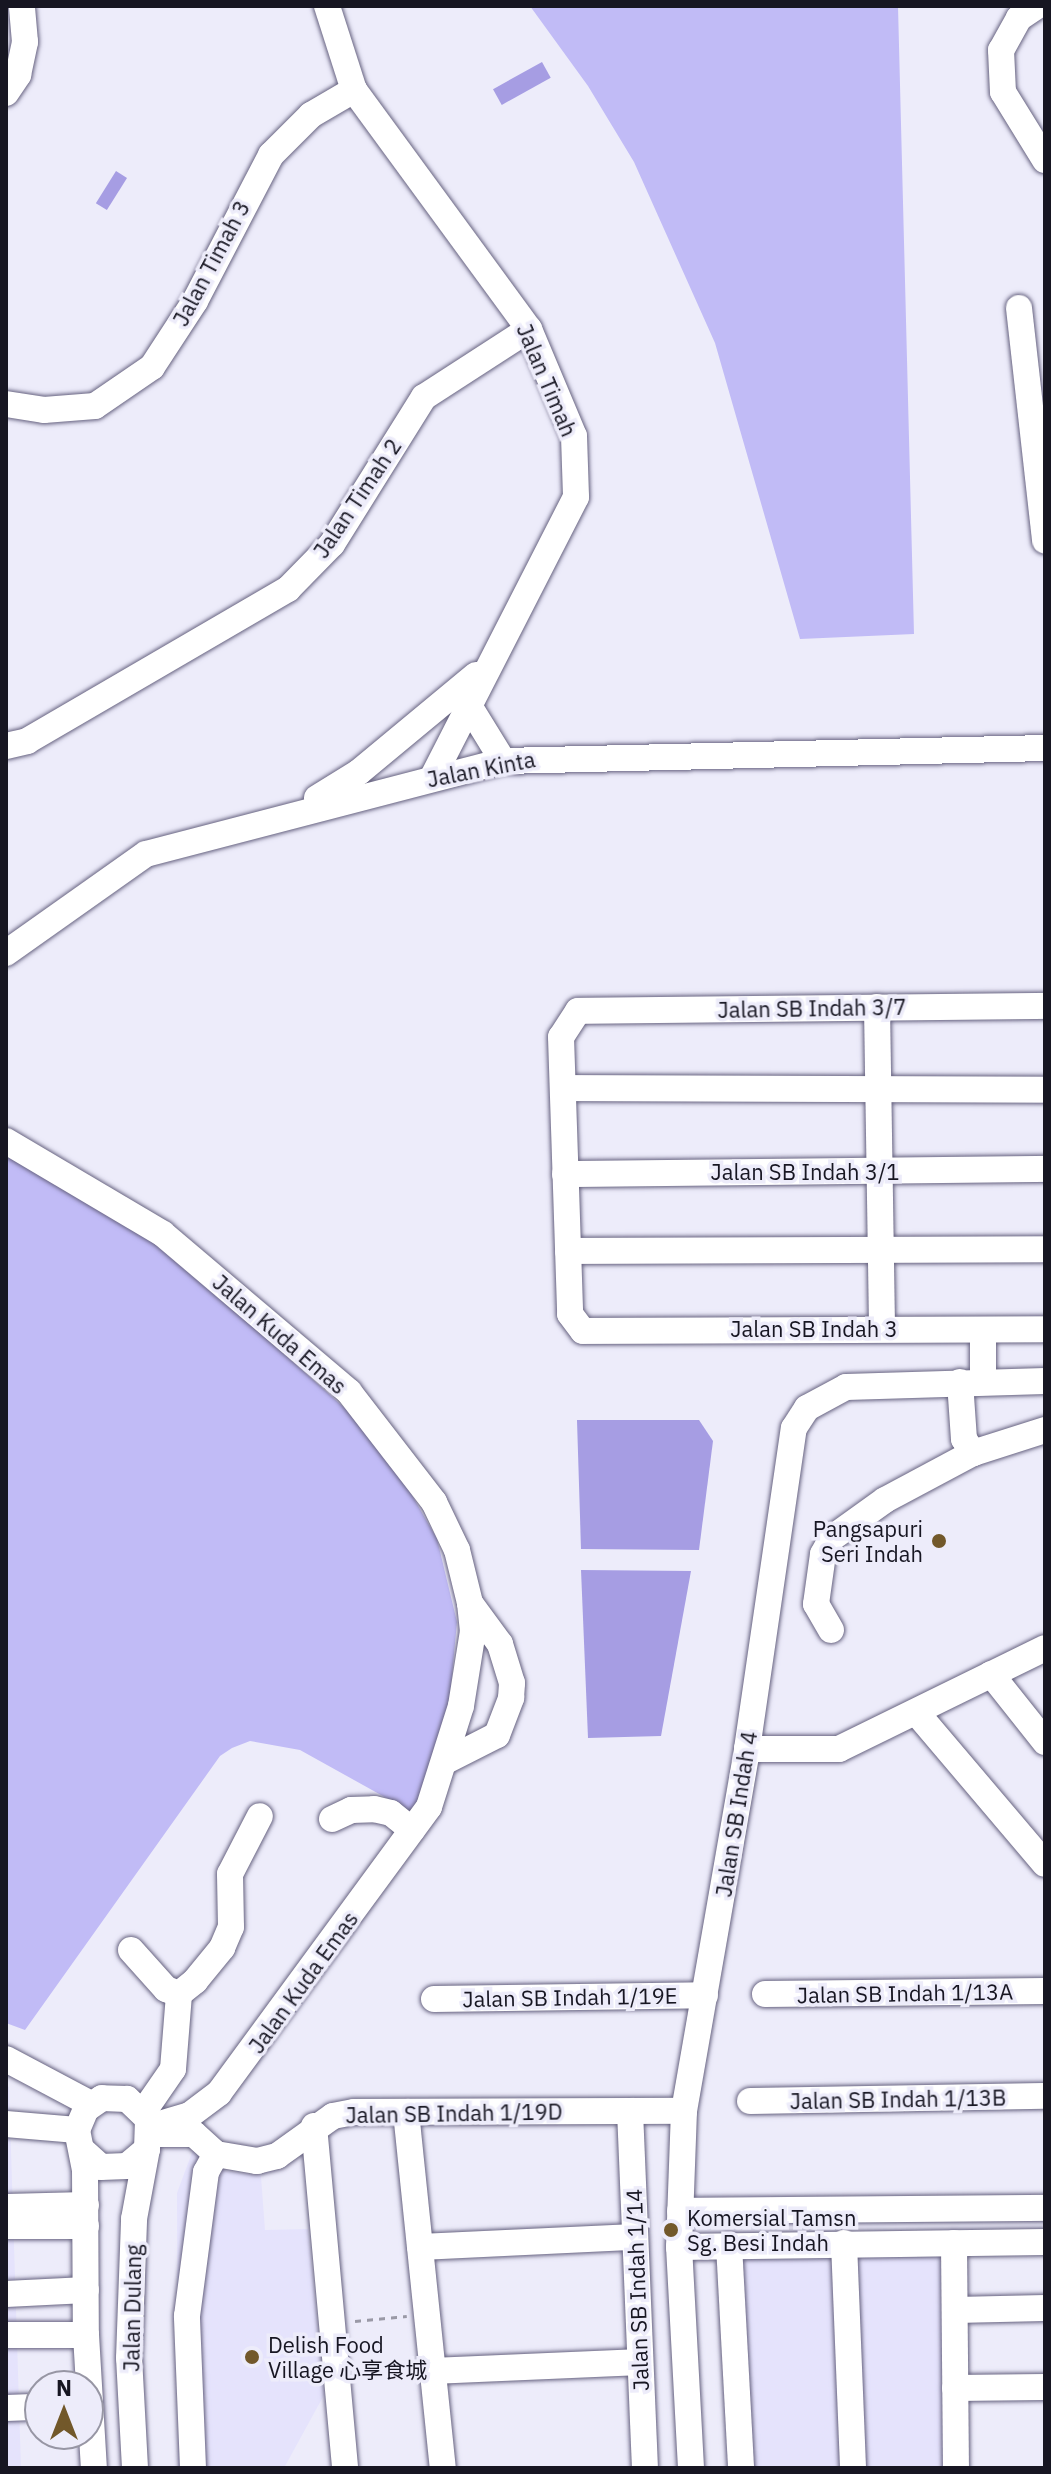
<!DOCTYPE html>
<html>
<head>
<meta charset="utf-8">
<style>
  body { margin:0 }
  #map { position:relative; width:1051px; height:2474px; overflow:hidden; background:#edecfa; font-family:"IBM Plex Sans","Noto Sans SC",sans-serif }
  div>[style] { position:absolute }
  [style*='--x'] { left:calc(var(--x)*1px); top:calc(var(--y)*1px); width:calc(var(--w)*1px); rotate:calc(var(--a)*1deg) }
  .built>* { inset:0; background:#e5e3fc; transform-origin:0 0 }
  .green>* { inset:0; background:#c1bbf6 }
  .water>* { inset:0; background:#a69de3; transform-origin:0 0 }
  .path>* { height:3px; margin-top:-1.5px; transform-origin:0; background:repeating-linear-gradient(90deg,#9a99a6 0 6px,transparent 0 12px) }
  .roads { filter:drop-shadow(0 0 2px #666280) drop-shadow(0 0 2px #666280) }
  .minor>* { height:26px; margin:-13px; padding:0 13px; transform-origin:13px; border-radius:13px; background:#fff }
  .dots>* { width:22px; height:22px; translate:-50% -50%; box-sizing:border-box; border:4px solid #edecfa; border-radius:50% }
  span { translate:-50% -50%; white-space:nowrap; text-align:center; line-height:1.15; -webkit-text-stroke:7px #edecfa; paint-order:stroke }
  .street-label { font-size:22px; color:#171622 }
  .poi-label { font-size:22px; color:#171622 }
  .right { translate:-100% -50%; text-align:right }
  .left { translate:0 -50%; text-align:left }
  .frame { position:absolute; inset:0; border:8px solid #171622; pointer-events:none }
  .north { position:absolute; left:24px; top:2370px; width:80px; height:80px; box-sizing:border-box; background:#edecfa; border:2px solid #9796a4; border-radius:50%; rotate:0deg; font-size:22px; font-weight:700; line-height:32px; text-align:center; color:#171622 }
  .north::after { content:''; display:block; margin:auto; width:28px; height:36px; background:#72582a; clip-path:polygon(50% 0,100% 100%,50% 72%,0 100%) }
</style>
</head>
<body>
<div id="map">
  <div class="built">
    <div style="clip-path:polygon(6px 2086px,9px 2087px,21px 2468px,6px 2468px)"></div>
    <div style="clip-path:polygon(193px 2150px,225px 2171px,261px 2176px,265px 2230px,308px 2229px,324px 2395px,284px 2468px,178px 2468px,177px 2193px)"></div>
    <div style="left:943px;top:2252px;width:216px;height:202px;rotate:89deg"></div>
  </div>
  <div class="green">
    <div style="clip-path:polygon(530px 6px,898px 6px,914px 634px,800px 639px,715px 343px,634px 162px,588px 86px)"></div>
    <div style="clip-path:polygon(6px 1154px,169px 1252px,358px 1420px,409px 1490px,437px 1539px,457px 1622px,448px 1718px,417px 1815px,300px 1750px,250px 1741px,232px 1748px,220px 1756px,25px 2030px,6px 2023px)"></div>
  </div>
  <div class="water">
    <div style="left:542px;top:62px;width:18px;height:56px;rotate:61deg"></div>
    <div style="left:116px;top:171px;width:13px;height:38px;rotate:32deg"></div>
    <div style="clip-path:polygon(577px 1420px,699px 1420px,713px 1441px,699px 1550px,581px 1549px)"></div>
    <div style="clip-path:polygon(581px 1570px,691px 1571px,661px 1736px,588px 1738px)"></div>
  </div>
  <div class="path">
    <div style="--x:355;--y:2321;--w:52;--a:-5.5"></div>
  </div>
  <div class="roads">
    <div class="minor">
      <div style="--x:327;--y:6;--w:88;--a:72.2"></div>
      <div style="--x:354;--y:90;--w:296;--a:53.8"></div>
      <div style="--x:529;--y:329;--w:116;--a:67.2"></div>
      <div style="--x:574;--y:436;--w:61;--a:88.1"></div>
      <div style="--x:576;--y:497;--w:316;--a:117.1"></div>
      <div style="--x:1037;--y:6;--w:22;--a:146"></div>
      <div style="--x:1019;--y:18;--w:37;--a:119"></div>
      <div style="--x:1001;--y:50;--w:42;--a:87.3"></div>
      <div style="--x:1003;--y:92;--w:80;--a:58.3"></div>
      <div style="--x:6;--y:93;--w:22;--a:-56"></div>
      <div style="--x:18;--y:75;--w:34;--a:-78"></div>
      <div style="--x:25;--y:42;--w:36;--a:-95"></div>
      <div style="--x:1019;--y:308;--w:234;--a:83.6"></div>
      <div style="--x:6;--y:404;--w:38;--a:9"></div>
      <div style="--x:44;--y:410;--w:51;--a:-4.5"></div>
      <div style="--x:95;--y:406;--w:69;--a:-34.4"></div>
      <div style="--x:152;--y:367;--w:79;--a:-56.9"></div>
      <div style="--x:195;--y:301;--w:165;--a:-62.5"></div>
      <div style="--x:271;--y:155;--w:57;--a:-45"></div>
      <div style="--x:311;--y:115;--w:50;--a:-30.2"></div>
      <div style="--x:468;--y:704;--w:67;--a:58.4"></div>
      <div style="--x:6;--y:746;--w:22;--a:-13"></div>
      <div style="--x:27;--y:741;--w:302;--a:-30.2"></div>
      <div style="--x:288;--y:589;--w:63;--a:-45.6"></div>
      <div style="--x:332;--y:544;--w:173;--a:-58"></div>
      <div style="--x:424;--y:397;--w:125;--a:-32.9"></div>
      <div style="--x:317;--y:798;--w:49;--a:-31.8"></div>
      <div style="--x:359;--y:772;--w:152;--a:-39.7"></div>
      <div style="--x:6;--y:953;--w:171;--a:-35.3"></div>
      <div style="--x:146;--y:854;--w:369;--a:-14.6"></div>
      <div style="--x:503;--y:761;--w:542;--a:-1.37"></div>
      <div style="--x:1045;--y:1006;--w:467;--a:179.4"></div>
      <div style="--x:578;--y:1011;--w:31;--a:123"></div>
      <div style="--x:561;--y:1037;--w:277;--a:88.1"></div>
      <div style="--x:570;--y:1314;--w:21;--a:53"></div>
      <div style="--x:583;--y:1331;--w:462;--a:-0.2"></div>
      <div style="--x:877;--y:1007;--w:321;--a:89.1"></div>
      <div style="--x:563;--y:1088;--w:482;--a:0.2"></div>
      <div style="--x:6;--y:1141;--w:182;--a:30.6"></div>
      <div style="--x:163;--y:1234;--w:244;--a:40.3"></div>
      <div style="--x:349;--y:1392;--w:139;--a:52.3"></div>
      <div style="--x:434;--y:1502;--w:53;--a:64.4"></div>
      <div style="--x:457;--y:1550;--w:55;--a:76.2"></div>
      <div style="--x:470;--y:1603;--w:28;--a:84"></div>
      <div style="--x:473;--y:1631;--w:76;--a:99.1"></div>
      <div style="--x:461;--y:1706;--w:106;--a:107.6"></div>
      <div style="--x:429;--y:1807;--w:355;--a:126.3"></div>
      <div style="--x:219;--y:2093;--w:36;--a:143"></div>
      <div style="--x:190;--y:2115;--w:42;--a:163.3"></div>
      <div style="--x:565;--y:1174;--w:480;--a:-0.6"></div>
      <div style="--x:568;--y:1251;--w:477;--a:-0.2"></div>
      <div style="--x:983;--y:1330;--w:52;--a:90"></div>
      <div style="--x:960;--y:1382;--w:57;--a:86"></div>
      <div style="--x:964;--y:1439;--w:17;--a:57"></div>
      <div style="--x:973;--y:1453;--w:76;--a:-17.7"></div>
      <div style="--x:831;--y:1630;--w:30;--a:-120"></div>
      <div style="--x:816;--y:1604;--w:50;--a:-82"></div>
      <div style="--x:823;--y:1554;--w:18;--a:-61"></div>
      <div style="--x:832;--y:1538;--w:65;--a:-35.6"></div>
      <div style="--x:885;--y:1500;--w:100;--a:-28.1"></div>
      <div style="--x:991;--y:1674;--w:87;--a:51.5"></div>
      <div style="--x:916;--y:1712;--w:199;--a:49.7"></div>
      <div style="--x:747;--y:1749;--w:92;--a:0"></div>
      <div style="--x:839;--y:1749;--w:229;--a:-26.1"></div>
      <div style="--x:446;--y:1761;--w:57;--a:-27"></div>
      <div style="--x:497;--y:1735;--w:40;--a:-69"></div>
      <div style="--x:511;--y:1698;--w:15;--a:-86"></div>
      <div style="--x:512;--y:1683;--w:41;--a:-107.1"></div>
      <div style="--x:500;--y:1644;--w:51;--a:-126.2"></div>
      <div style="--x:332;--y:1819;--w:21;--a:-25"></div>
      <div style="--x:351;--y:1810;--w:23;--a:-2"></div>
      <div style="--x:374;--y:1809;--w:17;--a:13"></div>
      <div style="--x:391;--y:1813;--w:27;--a:39"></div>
      <div style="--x:131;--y:1950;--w:52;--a:48.1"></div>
      <div style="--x:166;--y:1989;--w:14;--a:21"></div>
      <div style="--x:179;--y:1994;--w:21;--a:-39"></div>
      <div style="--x:195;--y:1981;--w:43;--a:-50.7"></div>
      <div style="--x:222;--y:1948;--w:23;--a:-67"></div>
      <div style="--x:231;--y:1927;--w:53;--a:-91.1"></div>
      <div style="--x:230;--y:1874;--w:65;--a:-62.7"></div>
      <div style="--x:765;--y:1994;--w:280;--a:-0.6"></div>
      <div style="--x:434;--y:1999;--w:271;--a:-0.8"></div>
      <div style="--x:6;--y:2059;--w:96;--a:27.9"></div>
      <div style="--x:750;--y:2101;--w:295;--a:-1"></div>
      <div style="--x:144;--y:2111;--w:51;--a:-55.4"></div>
      <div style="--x:173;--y:2069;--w:75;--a:-85.4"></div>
      <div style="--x:630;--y:2111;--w:357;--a:87.6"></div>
      <div style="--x:406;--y:2112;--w:358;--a:84.1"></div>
      <div style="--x:6;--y:2124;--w:71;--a:4.8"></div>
      <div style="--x:314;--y:2126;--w:343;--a:84.8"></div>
      <div style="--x:158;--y:2134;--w:36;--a:0"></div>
      <div style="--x:194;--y:2134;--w:30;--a:42"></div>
      <div style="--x:216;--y:2154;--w:42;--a:9.7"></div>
      <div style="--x:257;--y:2161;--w:21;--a:-14"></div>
      <div style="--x:277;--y:2156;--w:69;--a:-35.5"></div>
      <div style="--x:333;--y:2116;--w:21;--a:-11"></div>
      <div style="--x:354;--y:2112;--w:330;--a:-0.2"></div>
      <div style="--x:82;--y:2150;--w:25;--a:42"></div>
      <div style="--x:101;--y:2167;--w:26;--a:-2"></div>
      <div style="--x:127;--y:2166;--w:26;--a:-40"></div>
      <div style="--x:147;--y:2149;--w:30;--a:-88"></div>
      <div style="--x:148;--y:2119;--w:29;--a:-136"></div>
      <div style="--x:127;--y:2099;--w:25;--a:-178"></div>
      <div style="--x:102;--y:2098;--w:19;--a:145"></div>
      <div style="--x:86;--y:2109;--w:23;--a:113"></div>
      <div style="--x:77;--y:2130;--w:41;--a:78.7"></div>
      <div style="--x:85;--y:2170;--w:165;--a:89.7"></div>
      <div style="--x:86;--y:2335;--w:133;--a:86.6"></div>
      <div style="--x:6;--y:2207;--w:80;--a:-1.4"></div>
      <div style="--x:680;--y:2211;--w:365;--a:-0.5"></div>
      <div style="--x:6;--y:2226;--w:80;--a:0"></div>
      <div style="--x:844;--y:2243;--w:225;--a:87.7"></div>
      <div style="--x:954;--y:2243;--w:225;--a:89.5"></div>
      <div style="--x:729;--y:2245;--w:223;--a:86.9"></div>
      <div style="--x:420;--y:2247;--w:215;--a:-2.7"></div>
      <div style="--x:679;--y:2247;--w:366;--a:-0.8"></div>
      <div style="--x:6;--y:2294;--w:80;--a:-2.9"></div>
      <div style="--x:955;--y:2310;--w:90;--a:-1.3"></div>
      <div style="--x:6;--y:2335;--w:80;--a:0"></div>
      <div style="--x:433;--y:2371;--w:207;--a:-2.5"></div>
      <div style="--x:955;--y:2388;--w:90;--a:-0.6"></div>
      <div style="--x:6;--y:2408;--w:34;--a:-2"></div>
      <div style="--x:135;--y:2468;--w:110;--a:-93.1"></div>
      <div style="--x:129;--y:2358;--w:139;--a:-87.9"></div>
      <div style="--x:134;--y:2219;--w:71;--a:-79.5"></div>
      <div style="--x:193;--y:2468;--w:152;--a:-92.3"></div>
      <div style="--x:187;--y:2316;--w:145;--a:-82.5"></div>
      <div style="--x:206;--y:2172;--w:21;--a:-61"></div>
      <div style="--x:691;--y:2468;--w:221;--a:-93.1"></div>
      <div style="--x:679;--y:2247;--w:136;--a:-87.9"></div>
      <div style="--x:684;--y:2111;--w:367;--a:-80.1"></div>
      <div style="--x:747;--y:1749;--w:324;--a:-81.7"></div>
      <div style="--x:794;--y:1428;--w:24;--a:-57"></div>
      <div style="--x:807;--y:1408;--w:44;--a:-28.3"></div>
      <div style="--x:846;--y:1387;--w:199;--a:-1.7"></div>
    </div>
  </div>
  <div class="dots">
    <div style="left:939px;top:1541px;background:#72582a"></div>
    <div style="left:671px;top:2230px;background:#72582a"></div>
    <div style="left:252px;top:2357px;background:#72582a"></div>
  </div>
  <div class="street-label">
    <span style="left:211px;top:263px;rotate:-62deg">Jalan Timah 3</span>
    <span style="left:547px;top:380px;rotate:67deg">Jalan Timah</span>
    <span style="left:357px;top:498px;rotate:-56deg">Jalan Timah 2</span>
    <span style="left:481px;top:769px;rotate:-11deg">Jalan Kinta</span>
    <span style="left:812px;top:1008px;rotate:-1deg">Jalan SB Indah 3/7</span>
    <span style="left:805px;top:1172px">Jalan SB Indah 3/1</span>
    <span style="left:814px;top:1329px">Jalan SB Indah 3</span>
    <span style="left:280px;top:1334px;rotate:41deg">Jalan Kuda Emas</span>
    <span style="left:736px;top:1814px;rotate:-81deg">Jalan SB Indah 4</span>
    <span style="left:303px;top:1982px;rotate:-54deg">Jalan Kuda Emas</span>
    <span style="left:905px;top:1993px;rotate:-1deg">Jalan SB Indah 1/13A</span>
    <span style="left:570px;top:1997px;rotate:-1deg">Jalan SB Indah 1/19E</span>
    <span style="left:898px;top:2099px;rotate:-1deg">Jalan SB Indah 1/13B</span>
    <span style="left:454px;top:2113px;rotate:-1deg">Jalan SB Indah 1/19D</span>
    <span style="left:637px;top:2290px;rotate:-92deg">Jalan SB Indah 1/14</span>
    <span style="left:132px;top:2308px;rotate:-89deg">Jalan Dulang</span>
  </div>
  <div class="poi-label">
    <span class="right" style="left:923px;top:1541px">Pangsapuri<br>Seri Indah</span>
    <span class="left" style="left:687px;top:2230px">Komersial Tamsn<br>Sg. Besi Indah</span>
    <span class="left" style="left:268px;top:2357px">Delish Food<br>Village 心享食城</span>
  </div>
  <div class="frame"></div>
  <div class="north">N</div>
</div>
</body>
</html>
